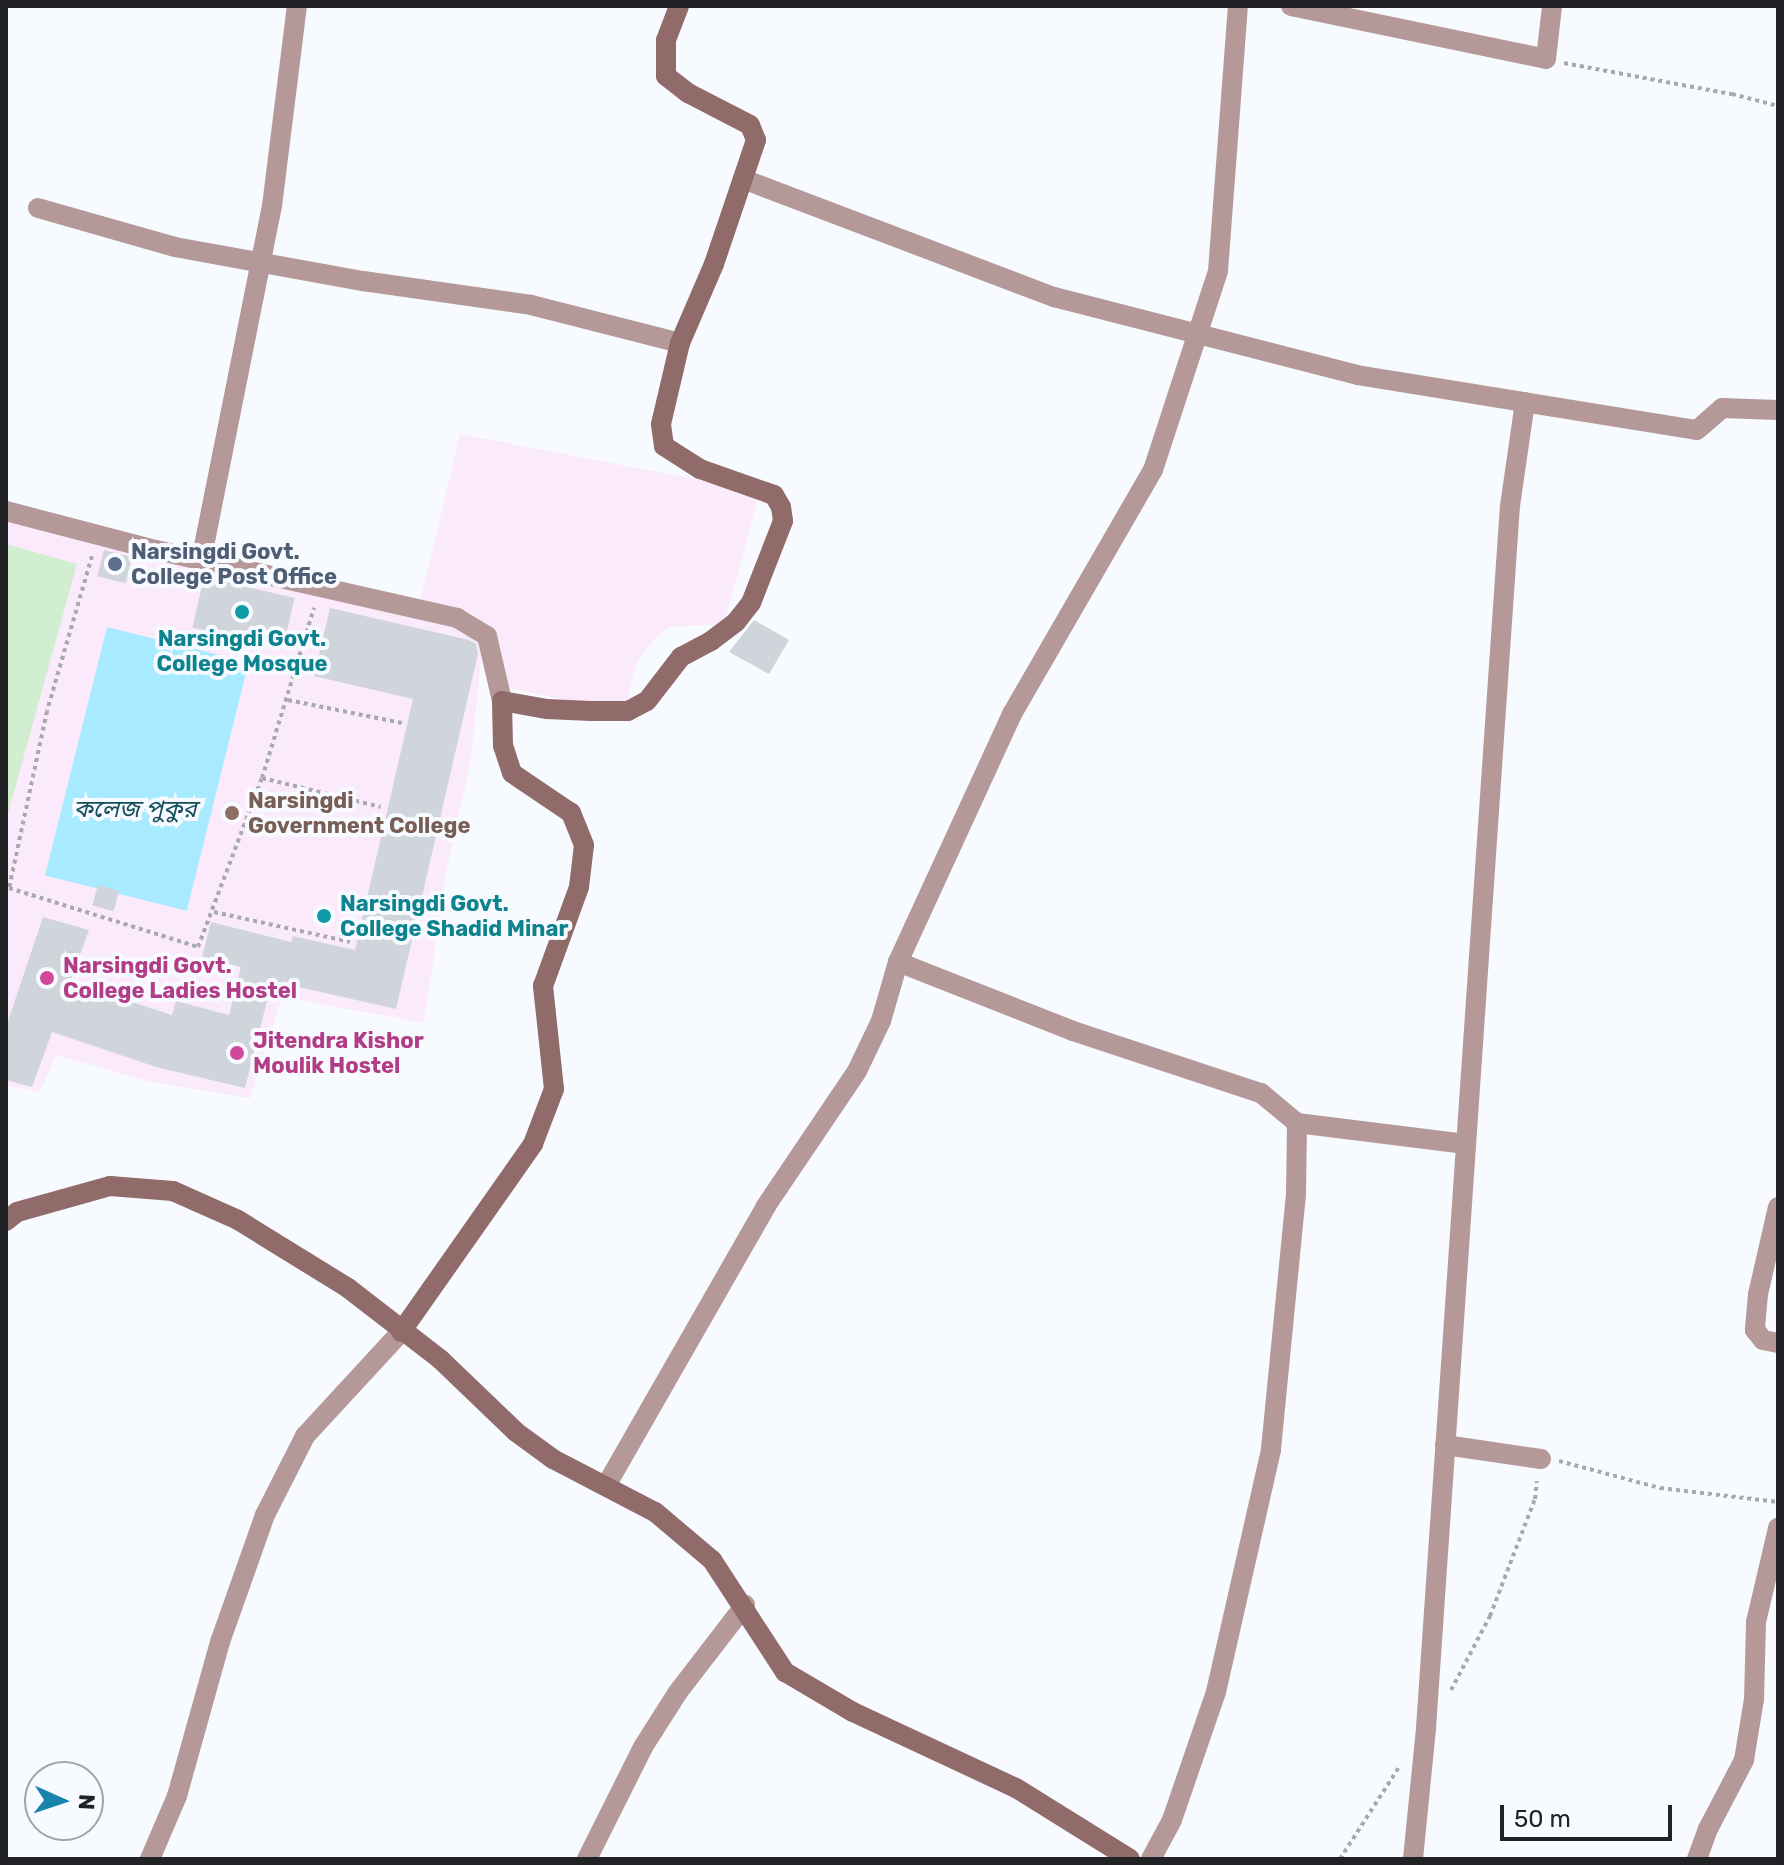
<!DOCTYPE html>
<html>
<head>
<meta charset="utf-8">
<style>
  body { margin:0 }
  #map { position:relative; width:1784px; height:1865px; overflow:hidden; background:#f7faff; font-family:Rubik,"Noto Sans Bengali",sans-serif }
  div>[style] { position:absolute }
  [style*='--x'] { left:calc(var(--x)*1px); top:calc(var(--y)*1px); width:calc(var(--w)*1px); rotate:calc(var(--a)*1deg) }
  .education>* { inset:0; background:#fbeafc }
  .green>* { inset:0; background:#d2eed0 }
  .water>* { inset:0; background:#a8eaff; transform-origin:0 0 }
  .building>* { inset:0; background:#d0d5dc; transform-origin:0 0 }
  .path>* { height:4px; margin-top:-2px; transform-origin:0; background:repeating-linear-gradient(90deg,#a7a9ae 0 4px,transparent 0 8px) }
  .street>* { height:20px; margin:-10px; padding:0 10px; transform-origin:10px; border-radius:10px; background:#b49998 }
  .secondary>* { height:20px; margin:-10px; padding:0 10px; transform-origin:10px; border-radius:10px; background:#916b6a }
  .dots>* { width:22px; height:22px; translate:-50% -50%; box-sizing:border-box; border:4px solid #f7faff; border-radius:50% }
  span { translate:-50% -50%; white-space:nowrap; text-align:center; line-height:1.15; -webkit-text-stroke:8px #f7faff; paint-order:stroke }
  .service-label { font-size:22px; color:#4e5e75; font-weight:700 }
  .left { translate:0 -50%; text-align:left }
  .culture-label { font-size:22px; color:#0d838f; font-weight:700 }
  .education-label { font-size:22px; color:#785e54; font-weight:700 }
  .hotel-label { font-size:22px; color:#b23c85; font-weight:700 }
  .water-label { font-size:24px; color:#164e5c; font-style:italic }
  .frame { position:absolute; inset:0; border:8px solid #202225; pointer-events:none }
  .north { position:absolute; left:24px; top:1761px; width:80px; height:80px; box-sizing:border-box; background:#f7faff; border:2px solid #a1a4a8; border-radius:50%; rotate:93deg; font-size:22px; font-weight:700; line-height:32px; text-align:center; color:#202225 }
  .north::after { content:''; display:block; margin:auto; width:28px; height:36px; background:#1883ab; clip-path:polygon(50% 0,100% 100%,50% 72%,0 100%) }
  .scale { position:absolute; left:1500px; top:1805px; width:172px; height:36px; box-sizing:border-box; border:4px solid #202225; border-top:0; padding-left:10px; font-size:24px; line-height:28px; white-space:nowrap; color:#202225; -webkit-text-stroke:6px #f7faff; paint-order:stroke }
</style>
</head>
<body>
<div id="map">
  <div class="education">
    <div style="clip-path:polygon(460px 434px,695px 479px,759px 495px,724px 624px,670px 627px,655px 638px,637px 663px,625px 708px,575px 702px,506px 687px,501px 648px,491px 626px,419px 606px)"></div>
    <div style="clip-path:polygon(6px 518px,437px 619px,483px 640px,471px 760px,447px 867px,424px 1023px,282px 997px,250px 1098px,152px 1082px,56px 1055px,40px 1092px,6px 1086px)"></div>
  </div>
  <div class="green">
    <div style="clip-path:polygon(6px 544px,77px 564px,6px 821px)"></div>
  </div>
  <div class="water">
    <div style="left:107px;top:627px;width:146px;height:256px;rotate:14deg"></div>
  </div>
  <div class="building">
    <div style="left:104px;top:550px;width:29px;height:27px;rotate:14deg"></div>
    <div style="left:204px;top:577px;width:93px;height:52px;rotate:13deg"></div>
    <div style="clip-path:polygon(330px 608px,469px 640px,476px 644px,478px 654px,396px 1009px,272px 981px,245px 1088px,156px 1067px,52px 1032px,32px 1087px,6px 1080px,6px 1027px,43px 917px,89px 930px,70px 982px,172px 1015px,176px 1001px,229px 1015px,241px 967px,202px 957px,211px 922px,291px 942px,293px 936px,355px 950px,413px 699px,314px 676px)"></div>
    <div style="clip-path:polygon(754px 620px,789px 640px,769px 674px,729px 652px)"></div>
    <div style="left:98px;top:885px;width:22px;height:21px;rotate:16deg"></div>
  </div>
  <div class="path">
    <div style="--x:1564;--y:63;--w:171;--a:10.5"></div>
    <div style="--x:1732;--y:94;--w:48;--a:14.6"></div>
    <div style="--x:92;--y:556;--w:161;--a:106.2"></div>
    <div style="--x:47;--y:711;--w:181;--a:102.1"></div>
    <div style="--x:9;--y:888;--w:198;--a:17.3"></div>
    <div style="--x:198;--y:947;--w:181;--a:-69.3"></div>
    <div style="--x:262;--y:778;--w:178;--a:-73"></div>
    <div style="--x:288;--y:700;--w:116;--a:11.4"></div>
    <div style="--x:262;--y:778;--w:122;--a:13.7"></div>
    <div style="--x:214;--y:912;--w:139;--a:12.4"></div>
    <div style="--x:1559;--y:1461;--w:105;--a:15"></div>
    <div style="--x:1660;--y:1488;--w:119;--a:6.8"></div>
    <div style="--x:1451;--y:1690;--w:84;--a:-62.2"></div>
    <div style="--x:1490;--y:1616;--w:125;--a:-69"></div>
    <div style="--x:1535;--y:1499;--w:18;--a:-84"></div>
    <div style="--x:1340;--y:1859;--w:109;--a:-57.3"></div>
  </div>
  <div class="street">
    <div style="--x:1291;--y:6;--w:260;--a:11.7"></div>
    <div style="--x:1546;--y:59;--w:53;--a:-83.5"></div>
    <div style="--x:743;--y:179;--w:333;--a:20.8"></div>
    <div style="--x:1054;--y:297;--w:313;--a:14.4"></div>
    <div style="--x:1357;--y:375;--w:344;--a:9.2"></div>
    <div style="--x:1697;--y:430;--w:33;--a:-41"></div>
    <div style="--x:1722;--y:408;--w:56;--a:2"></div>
    <div style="--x:38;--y:208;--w:142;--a:15.9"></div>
    <div style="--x:175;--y:247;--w:191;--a:10.3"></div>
    <div style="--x:363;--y:281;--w:170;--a:8.1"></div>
    <div style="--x:531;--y:305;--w:154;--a:14.3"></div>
    <div style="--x:6;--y:511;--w:155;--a:14.6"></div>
    <div style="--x:156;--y:550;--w:309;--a:12.7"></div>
    <div style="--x:457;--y:618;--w:35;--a:31"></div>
    <div style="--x:487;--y:636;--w:67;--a:77"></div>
    <div style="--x:201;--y:561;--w:362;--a:-78.7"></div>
    <div style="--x:272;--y:206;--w:202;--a:-82.9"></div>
    <div style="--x:898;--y:962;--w:188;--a:21.5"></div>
    <div style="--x:1073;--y:1031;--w:198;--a:18.3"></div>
    <div style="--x:1261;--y:1093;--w:47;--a:39.8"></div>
    <div style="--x:1297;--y:1123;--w:71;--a:90.8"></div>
    <div style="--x:1296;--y:1194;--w:257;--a:95.6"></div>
    <div style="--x:1271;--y:1450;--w:248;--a:102.8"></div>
    <div style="--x:1216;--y:1692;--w:135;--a:109"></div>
    <div style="--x:1172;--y:1820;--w:44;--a:118.3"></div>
    <div style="--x:1297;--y:1123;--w:170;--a:7.1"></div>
    <div style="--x:1778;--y:1207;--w:89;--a:102.9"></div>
    <div style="--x:1758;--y:1294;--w:36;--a:95"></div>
    <div style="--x:1755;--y:1330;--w:13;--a:51"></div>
    <div style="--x:1763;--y:1340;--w:15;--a:11"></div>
    <div style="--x:1445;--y:1445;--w:97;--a:8.3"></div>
    <div style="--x:607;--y:1484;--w:320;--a:-60.2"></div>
    <div style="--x:766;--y:1206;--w:163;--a:-56"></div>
    <div style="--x:857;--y:1071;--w:55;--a:-64.4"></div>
    <div style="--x:881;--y:1021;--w:61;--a:-73.9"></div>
    <div style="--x:898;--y:962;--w:273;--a:-65.3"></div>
    <div style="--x:1012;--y:714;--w:282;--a:-60"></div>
    <div style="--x:1153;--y:470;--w:209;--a:-71.9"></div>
    <div style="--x:1218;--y:271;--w:266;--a:-85.7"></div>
    <div style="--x:150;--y:1859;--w:69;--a:-66.8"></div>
    <div style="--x:177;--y:1796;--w:160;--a:-74.4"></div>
    <div style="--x:220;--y:1642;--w:135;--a:-70.5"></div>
    <div style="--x:265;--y:1515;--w:89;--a:-63.1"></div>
    <div style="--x:305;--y:1436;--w:142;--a:-47.3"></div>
    <div style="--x:587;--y:1859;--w:125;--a:-63.4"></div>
    <div style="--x:643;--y:1747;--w:65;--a:-57.5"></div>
    <div style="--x:678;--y:1692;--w:110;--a:-52.4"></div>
    <div style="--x:1413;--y:1859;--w:132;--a:-84.3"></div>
    <div style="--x:1426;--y:1728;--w:1225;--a:-86.07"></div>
    <div style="--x:1510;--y:506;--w:105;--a:-81.8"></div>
    <div style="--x:1697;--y:1859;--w:32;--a:-70"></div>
    <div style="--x:1708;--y:1829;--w:78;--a:-62.4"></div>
    <div style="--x:1744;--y:1760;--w:62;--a:-80.7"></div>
    <div style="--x:1754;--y:1699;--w:77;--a:-88.5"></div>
    <div style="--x:1756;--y:1622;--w:97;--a:-76.8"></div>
  </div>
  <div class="secondary">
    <div style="--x:6;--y:1221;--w:14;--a:-39"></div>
    <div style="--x:17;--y:1212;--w:97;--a:-15.6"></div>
    <div style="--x:110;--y:1186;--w:63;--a:4.5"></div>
    <div style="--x:173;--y:1191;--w:71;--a:24"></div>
    <div style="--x:238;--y:1220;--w:129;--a:31.7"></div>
    <div style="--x:348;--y:1288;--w:116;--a:37.7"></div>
    <div style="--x:440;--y:1359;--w:105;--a:43.8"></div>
    <div style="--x:516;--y:1432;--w:46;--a:36.1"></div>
    <div style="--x:553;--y:1459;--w:115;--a:27.5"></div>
    <div style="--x:655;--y:1512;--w:75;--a:40.1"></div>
    <div style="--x:712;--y:1560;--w:134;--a:56.9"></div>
    <div style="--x:785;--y:1672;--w:79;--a:30.5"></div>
    <div style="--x:853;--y:1712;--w:180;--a:25"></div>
    <div style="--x:1016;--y:1788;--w:134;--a:31.9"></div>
    <div style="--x:401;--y:1332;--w:230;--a:-54.9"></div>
    <div style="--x:533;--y:1144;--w:59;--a:-69.1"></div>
    <div style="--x:554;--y:1089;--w:104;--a:-96.1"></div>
    <div style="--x:543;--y:986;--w:105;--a:-70"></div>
    <div style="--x:579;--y:887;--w:42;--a:-83.2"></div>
    <div style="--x:584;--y:845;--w:35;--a:-112"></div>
    <div style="--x:571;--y:813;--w:71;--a:-145.9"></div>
    <div style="--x:512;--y:773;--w:28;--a:-108"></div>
    <div style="--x:503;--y:746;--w:45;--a:-91.3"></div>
    <div style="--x:502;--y:701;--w:46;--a:10.1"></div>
    <div style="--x:547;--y:709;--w:44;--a:2.6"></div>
    <div style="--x:591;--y:711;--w:37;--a:0"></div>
    <div style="--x:628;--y:711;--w:21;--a:-28"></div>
    <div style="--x:647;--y:701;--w:56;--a:-52.3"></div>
    <div style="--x:681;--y:657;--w:34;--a:-28"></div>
    <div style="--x:711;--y:641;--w:31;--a:-37"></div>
    <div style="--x:736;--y:622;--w:24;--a:-52"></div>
    <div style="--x:751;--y:603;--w:88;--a:-68.7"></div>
    <div style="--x:783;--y:521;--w:14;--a:-98"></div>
    <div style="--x:781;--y:507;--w:14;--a:-120"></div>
    <div style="--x:774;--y:495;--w:78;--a:-160.6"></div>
    <div style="--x:700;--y:469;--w:43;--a:-147.4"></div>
    <div style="--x:664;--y:446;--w:22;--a:-98"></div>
    <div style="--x:661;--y:424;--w:83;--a:-76.8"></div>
    <div style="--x:680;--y:343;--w:86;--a:-66.7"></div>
    <div style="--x:714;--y:264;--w:131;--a:-71.3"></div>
    <div style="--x:756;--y:140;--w:16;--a:-112"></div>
    <div style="--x:750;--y:125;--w:70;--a:-152.7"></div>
    <div style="--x:688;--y:93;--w:28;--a:-142"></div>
    <div style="--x:666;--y:76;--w:36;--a:-90"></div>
    <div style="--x:666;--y:40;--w:36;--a:-69"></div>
  </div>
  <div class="dots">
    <div style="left:115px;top:564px;background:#5c6f8a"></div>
    <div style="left:242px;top:612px;background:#0f9aa8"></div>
    <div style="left:232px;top:813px;background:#8d6e63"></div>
    <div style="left:324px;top:916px;background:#0f9aa8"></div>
    <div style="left:47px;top:978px;background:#d1479c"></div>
    <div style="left:237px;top:1053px;background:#d1479c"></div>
  </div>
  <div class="service-label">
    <span class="left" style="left:131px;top:564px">Narsingdi Govt.<br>College Post Office</span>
  </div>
  <div class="culture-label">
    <span style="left:242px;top:651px">Narsingdi Govt.<br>College Mosque</span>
    <span class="left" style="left:340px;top:916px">Narsingdi Govt.<br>College Shadid Minar</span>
  </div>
  <div class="education-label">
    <span class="left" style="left:248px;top:813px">Narsingdi<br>Government College</span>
  </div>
  <div class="hotel-label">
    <span class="left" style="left:63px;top:978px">Narsingdi Govt.<br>College Ladies Hostel</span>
    <span class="left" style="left:253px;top:1053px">Jitendra Kishor<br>Moulik Hostel</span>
  </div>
  <div class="water-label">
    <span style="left:135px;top:810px">কলেজ পুকুর</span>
  </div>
  <div class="frame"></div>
  <div class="north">N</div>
  <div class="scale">50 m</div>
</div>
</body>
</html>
